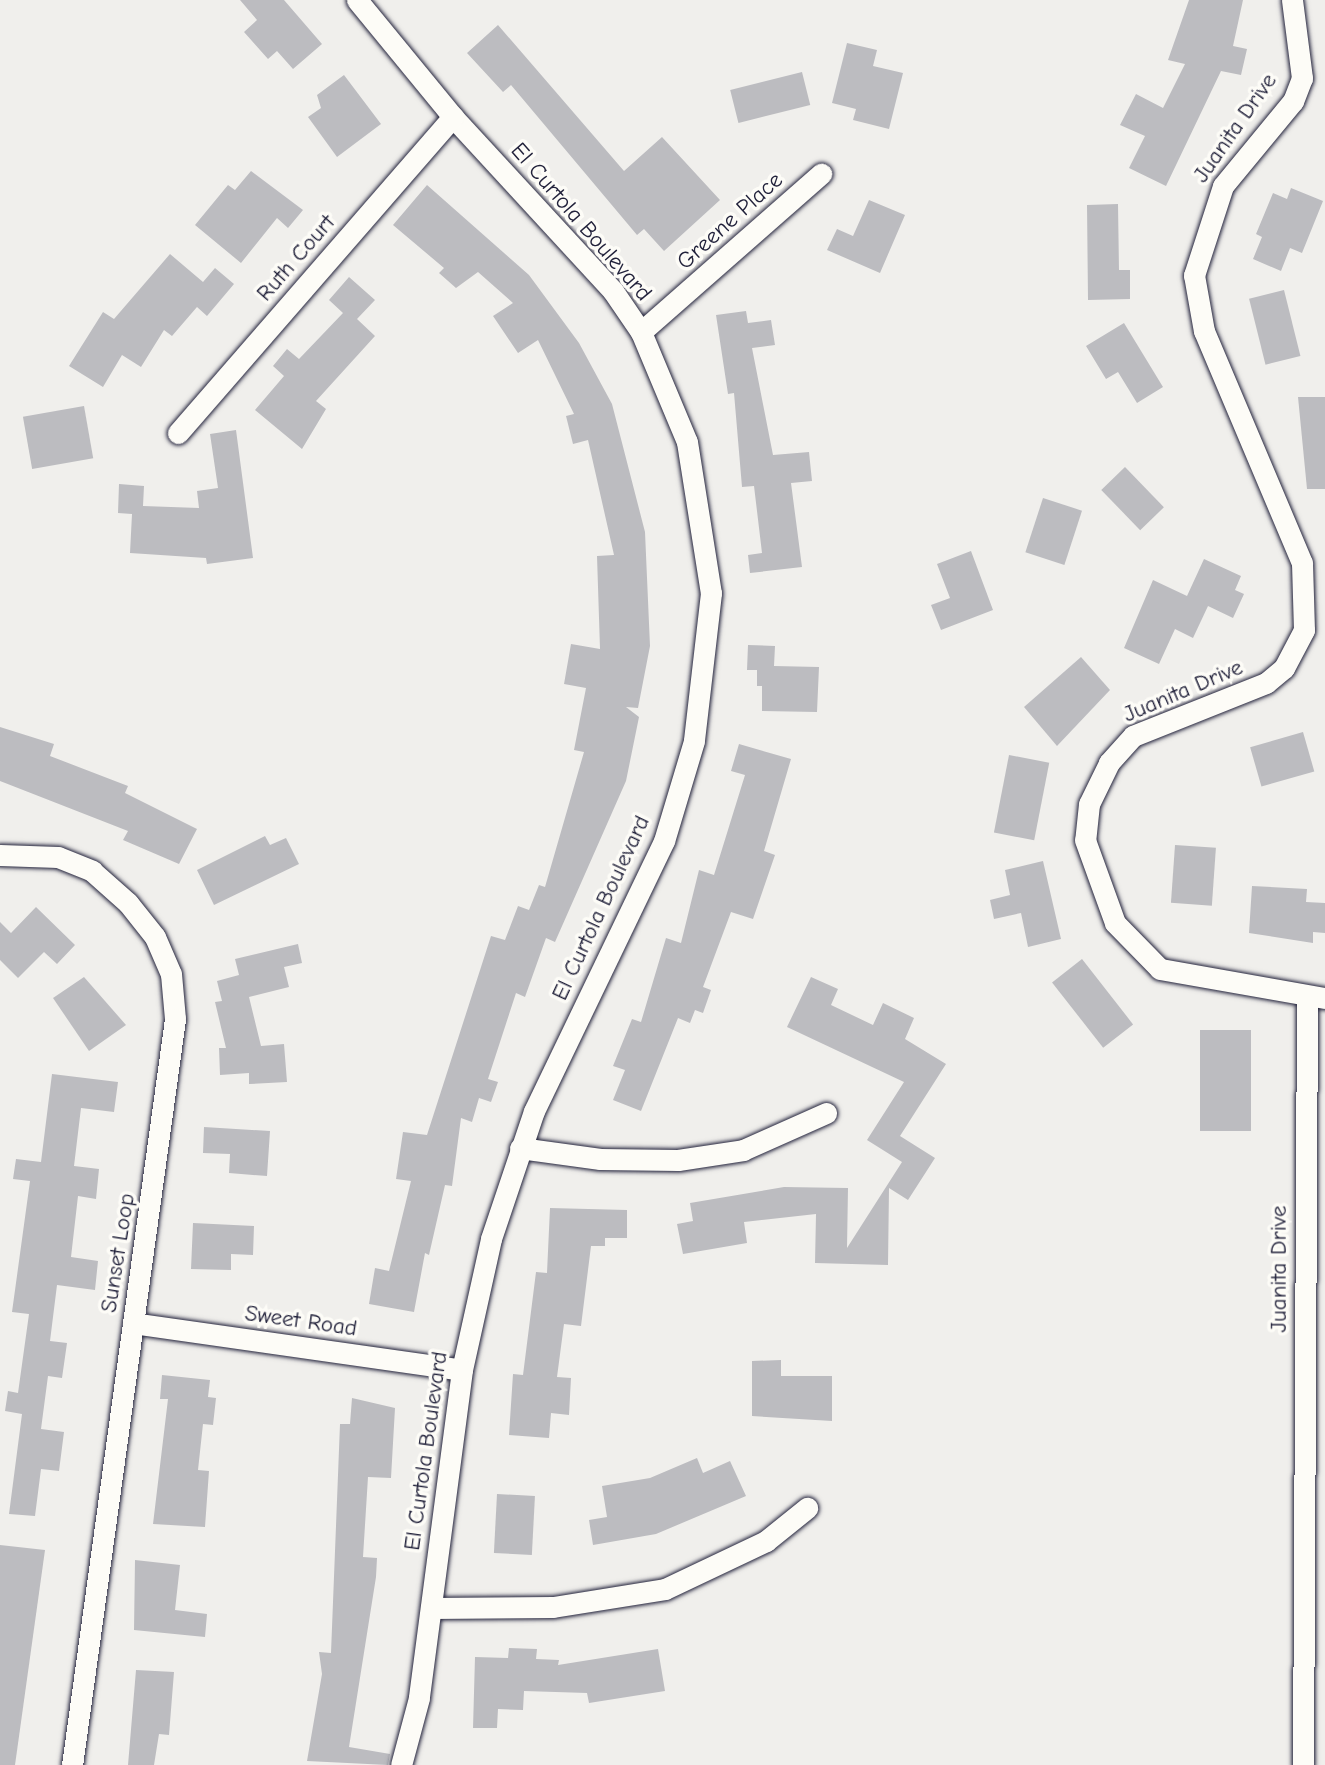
<!DOCTYPE html>
<html>
<head>
<meta charset="utf-8">
<style>
  body { margin:0 }
  #map { position:relative; width:1325px; height:1765px; overflow:hidden; background:#f0efec; font-family:"Comic Neue",sans-serif }
  div>[style] { position:absolute }
  [style*='--x'] { left:calc(var(--x)*1px); top:calc(var(--y)*1px); width:calc(var(--w)*1px); rotate:calc(var(--a)*1deg) }
  .building>* { inset:0; background:#bcbcc0; transform-origin:0 0 }
  .roads { filter:drop-shadow(0 0 2px #22223b) drop-shadow(0 0 2px #22223b) }
  .street>* { height:21px; margin:-10.5px; padding:0 10.5px; transform-origin:10.5px; border-radius:10.5px; background:#fdfcf7 }
  span { translate:-50% -50%; white-space:nowrap; text-align:center; line-height:1.15; -webkit-text-stroke:7px #fdfcf7; paint-order:stroke }
  .street-label { font-size:23px; color:#22223b }
</style>
</head>
<body>
<div id="map">
  <div class="building">
    <div style="clip-path:polygon(240px 0,284px 0,322px 44px,293px 69px,277px 51px,268px 59px,244px 32px,257px 20px)"></div>
    <div style="clip-path:polygon(1189px 0,1243px 0,1233px 46px,1247px 49px,1241px 75px,1221px 71px,1166px 186px,1129px 168px,1145px 136px,1120px 125px,1136px 94px,1163px 108px,1185px 64px,1168px 60px)"></div>
    <div style="clip-path:polygon(498px 25px,624px 171px,662px 137px,720px 200px,664px 251px,644px 229px,637px 235px,511px 85px,503px 92px,467px 53px)"></div>
    <div style="clip-path:polygon(847px 43px,877px 50px,873px 66px,903px 73px,889px 129px,853px 120px,856px 109px,832px 103px)"></div>
    <div style="left:802px;top:72px;width:34px;height:74px;rotate:76deg"></div>
    <div style="clip-path:polygon(344px 75px,381px 124px,337px 157px,308px 117px,321px 108px,317px 95px)"></div>
    <div style="clip-path:polygon(251px 171px,303px 210px,288px 228px,277px 218px,241px 263px,195px 225px,228px 185px,235px 190px)"></div>
    <div style="clip-path:polygon(427px 185px,529px 275px,579px 343px,612px 404px,645px 532px,650px 646px,638px 708px,626px 707px,639px 717px,626px 781px,555px 942px,546px 938px,525px 997px,516px 993px,488px 1079px,498px 1082px,491px 1102px,479px 1098px,472px 1122px,461px 1118px,452px 1186px,445px 1185px,429px 1255px,425px 1253px,414px 1312px,369px 1304px,375px 1268px,389px 1271px,411px 1181px,396px 1179px,403px 1132px,427px 1135px,491px 936px,505px 940px,518px 906px,529px 910px,539px 885px,545px 887px,584px 752px,574px 750px,586px 688px,564px 684px,571px 644px,600px 649px,597px 556px,614px 555px,588px 440px,573px 444px,566px 416px,574px 414px,538px 340px,518px 353px,493px 316px,513px 303px,478px 272px,456px 288px,439px 273px,444px 268px,393px 225px)"></div>
    <div style="clip-path:polygon(1291px 188px,1323px 201px,1302px 253px,1290px 248px,1281px 271px,1253px 259px,1262px 237px,1256px 234px,1273px 193px,1287px 199px)"></div>
    <div style="clip-path:polygon(869px 200px,905px 215px,880px 273px,827px 250px,837px 229px,853px 236px)"></div>
    <div style="clip-path:polygon(1118px 204px,1119px 270px,1130px 270px,1130px 299px,1088px 300px,1087px 205px)"></div>
    <div style="clip-path:polygon(170px 254px,203px 282px,215px 268px,234px 284px,207px 316px,197px 307px,172px 336px,164px 330px,141px 367px,122px 355px,103px 387px,69px 366px,103px 312px,114px 319px)"></div>
    <div style="clip-path:polygon(349px 277px,375px 300px,357px 319px,375px 336px,316px 401px,326px 409px,302px 449px,255px 410px,284px 376px,273px 366px,287px 349px,299px 359px,343px 313px,329px 300px)"></div>
    <div style="left:1284px;top:290px;width:68px;height:36px;rotate:76deg"></div>
    <div style="clip-path:polygon(746px 311px,748px 323px,771px 320px,775px 345px,752px 348px,773px 455px,809px 452px,812px 481px,791px 483px,802px 567px,750px 573px,748px 555px,762px 553px,754px 486px,742px 487px,734px 393px,728px 394px,716px 315px)"></div>
    <div style="clip-path:polygon(1124px 323px,1163px 387px,1137px 403px,1118px 372px,1106px 379px,1086px 346px)"></div>
    <div style="clip-path:polygon(1298px 397px,1325px 397px,1325px 489px,1307px 489px)"></div>
    <div style="left:84px;top:406px;width:53px;height:62px;rotate:80deg"></div>
    <div style="clip-path:polygon(236px 430px,253px 558px,207px 564px,206px 558px,130px 553px,132px 514px,118px 513px,119px 484px,144px 486px,143px 506px,199px 508px,197px 491px,218px 488px,210px 434px)"></div>
    <div style="left:1125px;top:467px;width:56px;height:33px;rotate:46deg"></div>
    <div style="left:1043px;top:498px;width:41px;height:57px;rotate:18deg"></div>
    <div style="clip-path:polygon(971px 551px,993px 610px,941px 630px,931px 605px,950px 598px,937px 564px)"></div>
    <div style="clip-path:polygon(1204px 559px,1241px 576px,1235px 590px,1244px 594px,1233px 618px,1208px 606px,1193px 638px,1175px 629px,1159px 664px,1124px 648px,1153px 580px,1187px 596px)"></div>
    <div style="clip-path:polygon(748px 645px,775px 646px,774px 666px,819px 667px,817px 712px,762px 711px,762px 686px,757px 686px,757px 670px,747px 670px)"></div>
    <div style="clip-path:polygon(1081px 657px,1110px 690px,1057px 746px,1024px 707px)"></div>
    <div style="clip-path:polygon(0 727px,54px 744px,50px 756px,128px 786px,125px 793px,197px 829px,179px 864px,123px 840px,128px 831px,0 781px)"></div>
    <div style="left:1303px;top:732px;width:41px;height:55px;rotate:74deg"></div>
    <div style="clip-path:polygon(739px 744px,791px 759px,764px 851px,775px 855px,753px 919px,731px 912px,703px 987px,711px 990px,703px 1013px,695px 1010px,690px 1023px,678px 1018px,641px 1111px,613px 1100px,625px 1070px,613px 1066px,632px 1019px,641px 1022px,666px 938px,681px 943px,699px 870px,714px 875px,745px 775px,731px 771px)"></div>
    <div style="left:1009px;top:755px;width:41px;height:79px;rotate:11deg"></div>
    <div style="clip-path:polygon(265px 836px,270px 845px,286px 838px,299px 864px,214px 905px,197px 870px)"></div>
    <div style="left:1175px;top:845px;width:41px;height:58px;rotate:4deg"></div>
    <div style="clip-path:polygon(1043px 861px,1061px 939px,1028px 947px,1021px 913px,994px 919px,990px 900px,1010px 895px,1005px 870px)"></div>
    <div style="clip-path:polygon(1252px 886px,1307px 889px,1306px 902px,1325px 903px,1325px 933px,1313px 932px,1313px 943px,1249px 933px)"></div>
    <div style="clip-path:polygon(36px 907px,75px 945px,57px 964px,44px 952px,18px 978px,0 960px,0 922px,11px 933px)"></div>
    <div style="clip-path:polygon(298px 944px,302px 963px,284px 967px,289px 987px,249px 997px,261px 1046px,284px 1044px,287px 1082px,249px 1084px,249px 1073px,220px 1075px,219px 1048px,226px 1048px,215px 1002px,222px 1001px,217px 981px,239px 975px,235px 959px)"></div>
    <div style="left:1082px;top:959px;width:83px;height:38px;rotate:52deg"></div>
    <div style="clip-path:polygon(84px 977px,126px 1025px,89px 1051px,53px 998px)"></div>
    <div style="clip-path:polygon(811px 977px,838px 989px,831px 1005px,873px 1025px,883px 1003px,914px 1018px,905px 1039px,946px 1064px,900px 1136px,935px 1158px,908px 1200px,889px 1188px,888px 1265px,815px 1263px,816px 1214px,744px 1222px,747px 1243px,683px 1254px,677px 1224px,693px 1221px,690px 1203px,784px 1187px,848px 1188px,847px 1248px,902px 1162px,867px 1140px,904px 1082px,787px 1027px)"></div>
    <div style="left:1200px;top:1030px;width:51px;height:101px"></div>
    <div style="clip-path:polygon(52px 1074px,118px 1082px,114px 1112px,81px 1108px,74px 1166px,99px 1169px,96px 1199px,78px 1196px,71px 1257px,98px 1261px,95px 1290px,57px 1285px,50px 1341px,67px 1343px,62px 1378px,48px 1376px,41px 1429px,64px 1432px,59px 1471px,41px 1469px,35px 1516px,9px 1514px,22px 1414px,5px 1411px,8px 1391px,18px 1393px,29px 1314px,12px 1312px,30px 1181px,13px 1179px,16px 1159px,41px 1162px)"></div>
    <div style="clip-path:polygon(204px 1127px,270px 1131px,267px 1176px,229px 1173px,230px 1154px,203px 1153px)"></div>
    <div style="clip-path:polygon(550px 1208px,627px 1210px,627px 1238px,605px 1238px,605px 1246px,591px 1246px,581px 1326px,564px 1324px,557px 1377px,571px 1378px,569px 1415px,551px 1413px,549px 1438px,509px 1435px,513px 1374px,523px 1375px,536px 1272px,547px 1273px)"></div>
    <div style="clip-path:polygon(193px 1223px,254px 1226px,253px 1255px,231px 1254px,231px 1270px,191px 1269px)"></div>
    <div style="clip-path:polygon(781px 1360px,781px 1376px,832px 1376px,832px 1421px,752px 1416px,752px 1361px)"></div>
    <div style="clip-path:polygon(162px 1375px,210px 1380px,208px 1397px,216px 1398px,213px 1425px,203px 1424px,198px 1470px,209px 1471px,205px 1527px,153px 1524px,168px 1399px,160px 1399px)"></div>
    <div style="clip-path:polygon(352px 1398px,395px 1408px,391px 1478px,368px 1477px,363px 1557px,377px 1558px,376px 1577px,349px 1747px,390px 1754px,388px 1765px,307px 1761px,322px 1674px,319px 1652px,331px 1653px,340px 1424px,350px 1424px)"></div>
    <div style="clip-path:polygon(697px 1458px,703px 1473px,730px 1461px,746px 1496px,656px 1534px,593px 1545px,589px 1520px,607px 1517px,602px 1486px,650px 1478px)"></div>
    <div style="left:497px;top:1494px;width:38px;height:59px;rotate:3deg"></div>
    <div style="clip-path:polygon(0 1545px,45px 1550px,15px 1765px,0 1765px)"></div>
    <div style="clip-path:polygon(135px 1560px,180px 1565px,175px 1610px,207px 1614px,205px 1637px,134px 1630px)"></div>
    <div style="clip-path:polygon(509px 1648px,537px 1649px,536px 1659px,559px 1660px,558px 1665px,658px 1649px,665px 1691px,589px 1703px,587px 1693px,524px 1691px,523px 1710px,498px 1709px,497px 1728px,473px 1728px,475px 1657px,508px 1658px)"></div>
    <div style="clip-path:polygon(136px 1670px,174px 1672px,169px 1735px,159px 1734px,154px 1765px,128px 1765px)"></div>
  </div>
  <div class="roads">
    <div class="street">
      <div style="--x:357;--y:0;--w:151;--a:50.6"></div>
      <div style="--x:453;--y:117;--w:236;--a:47.4"></div>
      <div style="--x:613;--y:291;--w:50;--a:55.7"></div>
      <div style="--x:641;--y:332;--w:119;--a:67.3"></div>
      <div style="--x:687;--y:442;--w:153;--a:81"></div>
      <div style="--x:711;--y:593;--w:149;--a:96.6"></div>
      <div style="--x:694;--y:741;--w:104;--a:106.7"></div>
      <div style="--x:664;--y:841;--w:300;--a:115.7"></div>
      <div style="--x:534;--y:1111;--w:135;--a:108.6"></div>
      <div style="--x:491;--y:1239;--w:134;--a:102.5"></div>
      <div style="--x:462;--y:1370;--w:331;--a:97.5"></div>
      <div style="--x:419;--y:1698;--w:69;--a:105"></div>
      <div style="--x:1292;--y:0;--w:79;--a:82.7"></div>
      <div style="--x:1302;--y:78;--w:25;--a:111"></div>
      <div style="--x:1293;--y:101;--w:110;--a:129.5"></div>
      <div style="--x:1223;--y:186;--w:94;--a:108"></div>
      <div style="--x:1194;--y:275;--w:57;--a:79.9"></div>
      <div style="--x:1204;--y:331;--w:252;--a:67.1"></div>
      <div style="--x:1302;--y:563;--w:67;--a:88.3"></div>
      <div style="--x:1304;--y:630;--w:43;--a:117.8"></div>
      <div style="--x:1284;--y:668;--w:23;--a:140"></div>
      <div style="--x:1266;--y:683;--w:143;--a:158.3"></div>
      <div style="--x:1133;--y:736;--w:36;--a:132"></div>
      <div style="--x:1109;--y:763;--w:46;--a:116"></div>
      <div style="--x:1089;--y:804;--w:36;--a:96"></div>
      <div style="--x:1085;--y:840;--w:88;--a:70.1"></div>
      <div style="--x:1115;--y:923;--w:64;--a:45.6"></div>
      <div style="--x:1160;--y:969;--w:168;--a:10"></div>
      <div style="--x:641;--y:332;--w:240;--a:-41.3"></div>
      <div style="--x:178;--y:433;--w:419;--a:-49"></div>
      <div style="--x:0;--y:855;--w:58;--a:2"></div>
      <div style="--x:58;--y:857;--w:37;--a:22"></div>
      <div style="--x:92;--y:871;--w:48;--a:41.6"></div>
      <div style="--x:128;--y:903;--w:43;--a:51.5"></div>
      <div style="--x:155;--y:937;--w:40;--a:66.6"></div>
      <div style="--x:171;--y:974;--w:45;--a:84.9"></div>
      <div style="--x:175;--y:1019;--w:753;--a:97.86"></div>
      <div style="--x:520;--y:1148;--w:81;--a:7.8"></div>
      <div style="--x:600;--y:1159;--w:78;--a:0.7"></div>
      <div style="--x:678;--y:1160;--w:66;--a:-8.7"></div>
      <div style="--x:743;--y:1150;--w:91;--a:-24"></div>
      <div style="--x:133;--y:1323;--w:332;--a:8.1"></div>
      <div style="--x:431;--y:1608;--w:122;--a:-0.5"></div>
      <div style="--x:553;--y:1607;--w:113;--a:-9.1"></div>
      <div style="--x:665;--y:1589;--w:112;--a:-25.4"></div>
      <div style="--x:766;--y:1541;--w:53;--a:-38.8"></div>
      <div style="--x:1303;--y:1765;--w:768;--a:-89.7"></div>
    </div>
  </div>
  <div class="street-label">
    <span style="left:1235px;top:128px;rotate:-55deg">Juanita Drive</span>
    <span style="left:730px;top:221px;rotate:-42deg">Greene Place</span>
    <span style="left:581px;top:222px;rotate:49deg">El Curtola Boulevard</span>
    <span style="left:296px;top:258px;rotate:-49deg">Ruth Court</span>
    <span style="left:1183px;top:691px;rotate:-23deg">Juanita Drive</span>
    <span style="left:601px;top:908px;rotate:-65deg">El Curtola Boulevard</span>
    <span style="left:118px;top:1253px;rotate:-81deg">Sunset Loop</span>
    <span style="left:1279px;top:1269px;rotate:-90deg">Juanita Drive</span>
    <span style="left:301px;top:1321px;rotate:8deg">Sweet Road</span>
    <span style="left:426px;top:1451px;rotate:-82deg">El Curtola Boulevard</span>
  </div>
</div>
</body>
</html>
